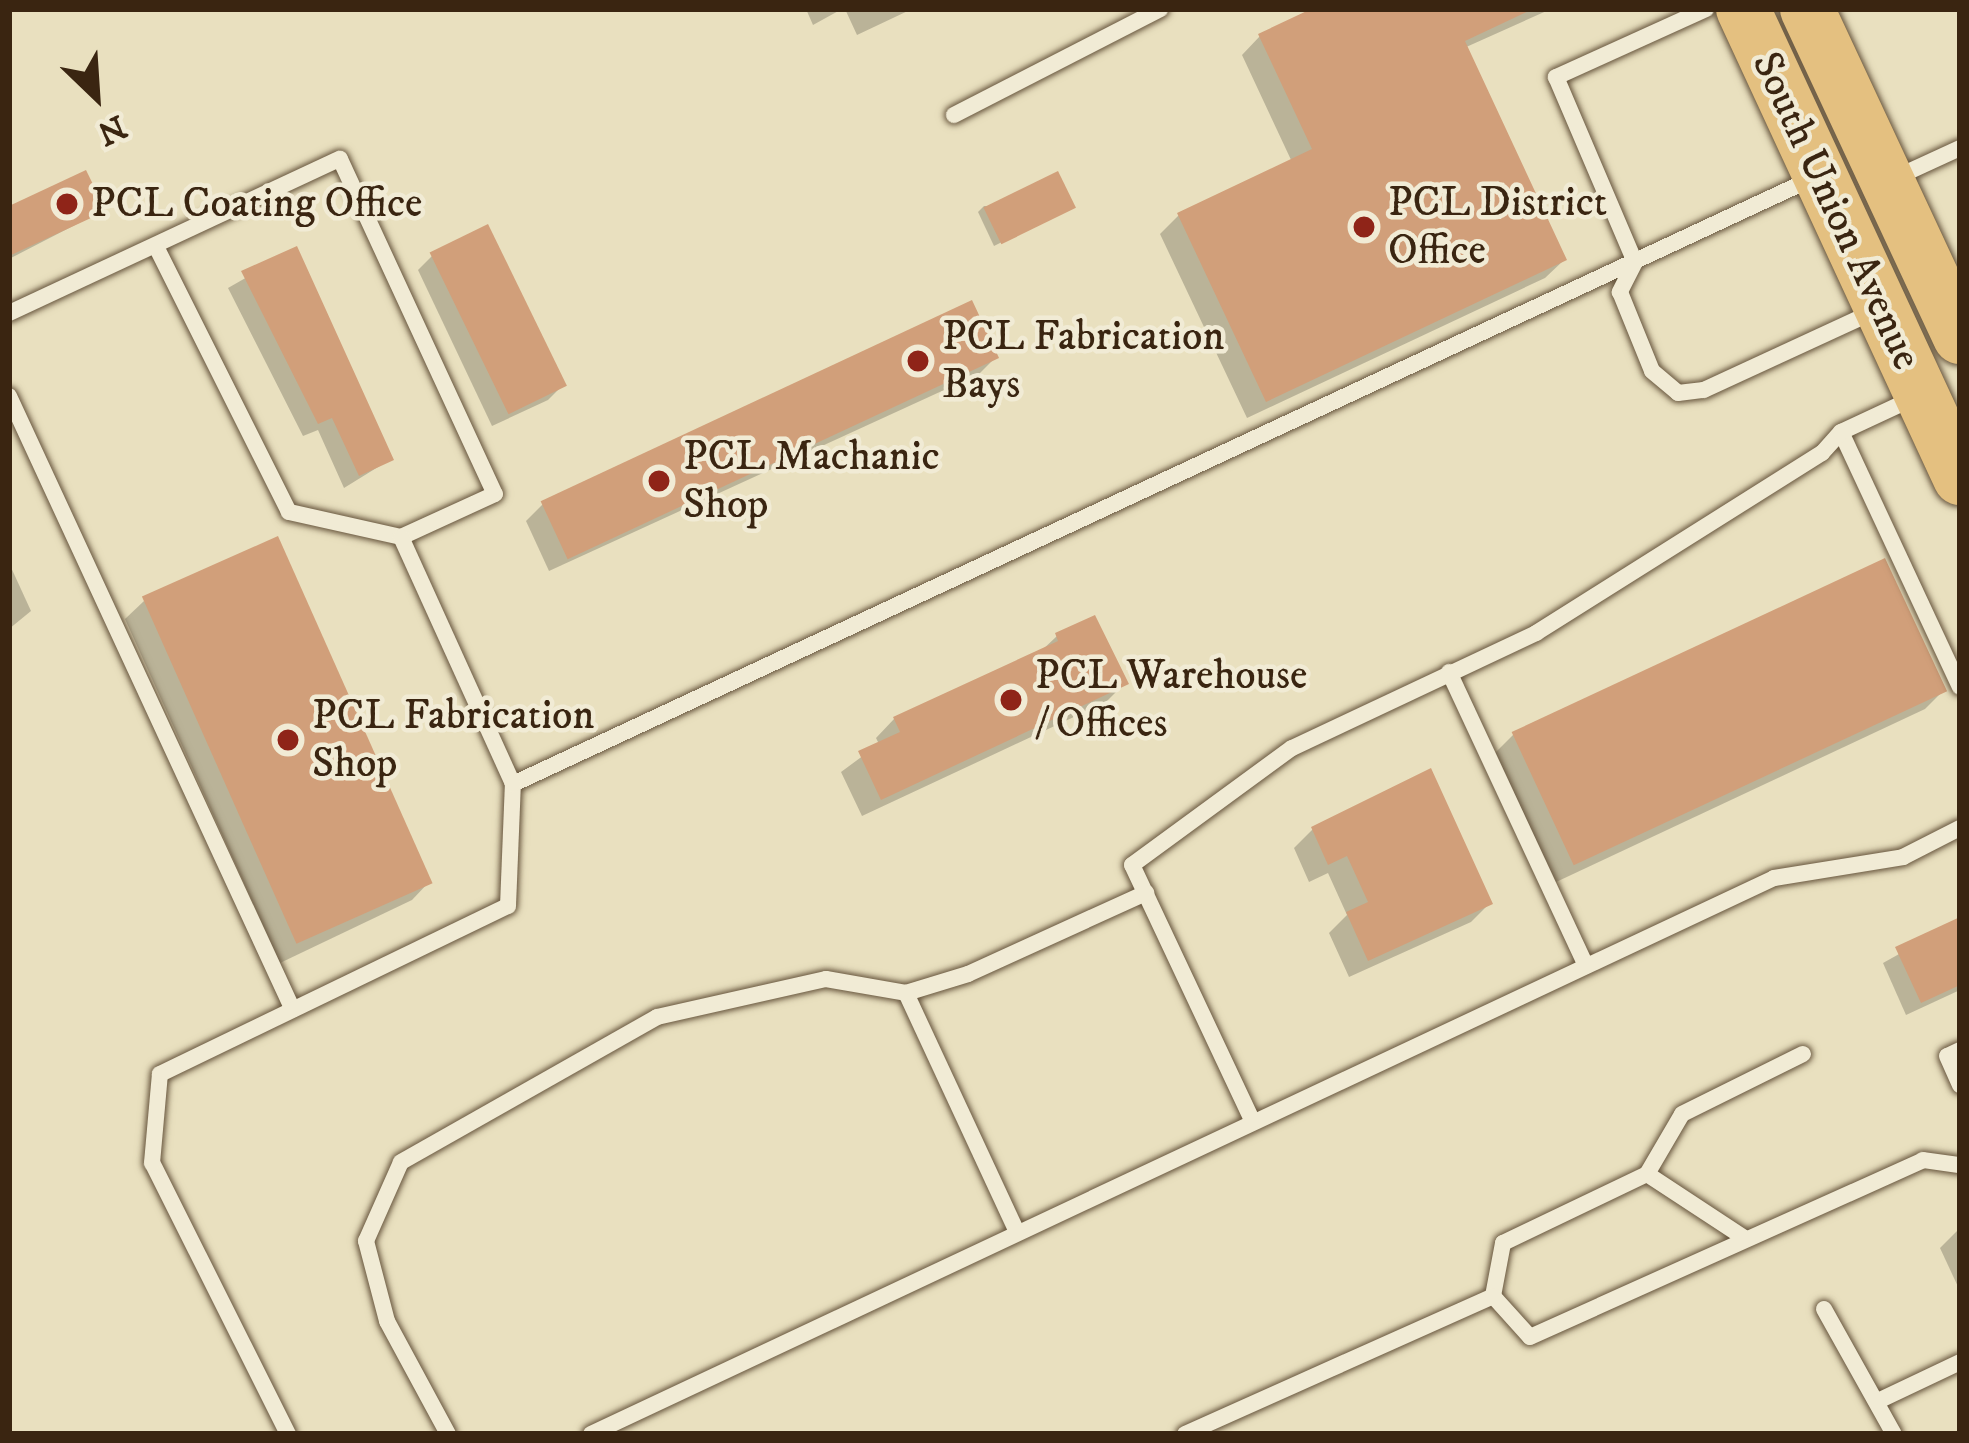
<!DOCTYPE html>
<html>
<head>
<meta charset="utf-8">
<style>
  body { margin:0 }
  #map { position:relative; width:1969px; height:1443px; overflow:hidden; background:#e9e0bf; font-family:"IM FELL DW Pica",serif }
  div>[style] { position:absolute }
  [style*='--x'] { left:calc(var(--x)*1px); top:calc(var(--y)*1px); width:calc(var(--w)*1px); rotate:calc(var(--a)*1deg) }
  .shadow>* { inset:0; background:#0003 }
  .building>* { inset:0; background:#d19f7a; transform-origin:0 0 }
  .roads { filter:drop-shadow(0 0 3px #66543c) drop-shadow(0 0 3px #66543c) }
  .service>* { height:16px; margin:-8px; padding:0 8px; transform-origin:8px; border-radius:8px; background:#f1ebd5 }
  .primary>* { height:54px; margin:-27px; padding:0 27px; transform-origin:27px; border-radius:27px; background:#e4c080 }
  .dots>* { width:33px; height:33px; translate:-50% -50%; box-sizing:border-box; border:6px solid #f1ebd5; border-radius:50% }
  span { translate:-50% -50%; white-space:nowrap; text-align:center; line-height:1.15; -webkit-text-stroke:9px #f1ebd5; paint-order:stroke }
  .poi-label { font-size:42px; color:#3a2511 }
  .left { translate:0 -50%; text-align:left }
  .street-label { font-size:42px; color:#3a2511 }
  .frame { position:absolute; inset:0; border:12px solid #3a2511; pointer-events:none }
  .north { position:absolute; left:36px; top:36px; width:120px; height:120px; -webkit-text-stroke:9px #f1ebd5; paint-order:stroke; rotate:155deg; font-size:33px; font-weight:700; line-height:48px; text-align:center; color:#3a2511 }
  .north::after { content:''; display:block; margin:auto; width:42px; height:54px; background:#3a2511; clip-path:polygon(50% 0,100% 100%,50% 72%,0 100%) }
</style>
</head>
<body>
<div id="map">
  <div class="shadow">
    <div style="clip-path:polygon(806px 9px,842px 9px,813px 25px)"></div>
    <div style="clip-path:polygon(845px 9px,850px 10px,912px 9px,857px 35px)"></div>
    <div style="clip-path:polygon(1319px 9px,1551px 9px,1464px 48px,1564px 260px,1545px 278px,1247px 418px,1160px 234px,1179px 215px,1292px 162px,1242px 55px,1260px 36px)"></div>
    <div style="clip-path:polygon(984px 206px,1072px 207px,994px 246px,978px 212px)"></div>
    <div style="clip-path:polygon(9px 209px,102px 211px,9px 259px)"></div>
    <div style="clip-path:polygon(295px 250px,391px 459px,344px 488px,318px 430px,303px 436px,228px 288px)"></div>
    <div style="clip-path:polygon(432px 256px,562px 386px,548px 400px,492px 426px,418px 270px)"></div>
    <div style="clip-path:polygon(996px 357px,979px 374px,549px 571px,526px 521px,543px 504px)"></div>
    <div style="clip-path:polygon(9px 563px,31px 611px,9px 629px)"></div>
    <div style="clip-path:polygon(144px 601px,430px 881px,412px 900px,280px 963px,125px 619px)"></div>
    <div style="clip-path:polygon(1057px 636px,1125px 683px,1106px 702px,862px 816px,841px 772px,879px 744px,876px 738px,894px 719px,1039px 653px)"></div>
    <div style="clip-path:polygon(1943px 691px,1925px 709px,1554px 883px,1495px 753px,1514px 734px)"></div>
    <div style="clip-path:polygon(1313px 829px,1490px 903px,1471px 922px,1349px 977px,1329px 933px,1347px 915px,1328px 873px,1309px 882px,1294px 848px)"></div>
    <div style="clip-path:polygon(1960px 920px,1960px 990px,1906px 1015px,1883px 963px)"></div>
    <div style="clip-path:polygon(1959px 1229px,1960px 1229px,1960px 1291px,1940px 1248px)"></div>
  </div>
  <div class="building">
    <div style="clip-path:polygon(1311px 9px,1533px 9px,1465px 41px,1567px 260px,1266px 402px,1177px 213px,1312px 149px,1258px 34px)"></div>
    <div style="clip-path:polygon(86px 170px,106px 211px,9px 256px,9px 206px)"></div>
    <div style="left:1058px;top:171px;width:41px;height:83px;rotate:64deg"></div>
    <div style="left:488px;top:224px;width:180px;height:65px;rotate:64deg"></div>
    <div style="clip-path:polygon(297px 246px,394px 460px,359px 476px,332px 418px,318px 424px,241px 271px)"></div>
    <div style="left:972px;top:300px;width:64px;height:476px;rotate:65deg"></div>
    <div style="left:278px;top:536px;width:380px;height:149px;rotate:66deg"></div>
    <div style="left:1885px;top:558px;width:147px;height:412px;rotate:65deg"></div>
    <div style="clip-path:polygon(1095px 615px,1129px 684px,881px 800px,858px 751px,900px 732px,893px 717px,1058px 641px,1055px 633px)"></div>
    <div style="clip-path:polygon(1431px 768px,1493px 904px,1368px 961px,1346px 912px,1368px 902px,1347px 856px,1328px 865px,1311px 827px)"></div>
    <div style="clip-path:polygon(1960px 917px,1960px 985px,1921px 1003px,1895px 947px)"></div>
  </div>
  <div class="roads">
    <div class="service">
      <div style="--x:1706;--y:9;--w:165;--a:155.6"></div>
      <div style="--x:1556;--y:77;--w:201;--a:66.9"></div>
      <div style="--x:1635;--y:262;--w:34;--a:117"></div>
      <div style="--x:1620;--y:292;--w:85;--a:67.9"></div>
      <div style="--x:1652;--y:371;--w:34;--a:40"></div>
      <div style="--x:1678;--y:393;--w:26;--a:-7"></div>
      <div style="--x:1704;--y:390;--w:186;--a:-24.8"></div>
      <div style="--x:954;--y:115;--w:232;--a:-27.2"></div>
      <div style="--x:1895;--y:178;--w:72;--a:-24.8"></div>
      <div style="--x:9;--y:313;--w:365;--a:-25"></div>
      <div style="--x:340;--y:159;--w:369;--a:65.2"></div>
      <div style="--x:495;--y:494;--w:103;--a:155.4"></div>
      <div style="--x:401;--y:537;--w:115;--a:-167.4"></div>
      <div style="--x:289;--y:512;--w:295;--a:-116.6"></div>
      <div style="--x:9;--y:396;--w:676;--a:65.18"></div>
      <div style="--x:1841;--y:432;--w:281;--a:65"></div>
      <div style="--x:1449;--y:672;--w:324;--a:65"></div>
      <div style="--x:513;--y:784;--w:1434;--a:-24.99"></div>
      <div style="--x:906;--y:993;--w:264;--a:65.1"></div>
      <div style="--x:1960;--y:1050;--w:14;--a:155"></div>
      <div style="--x:1947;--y:1056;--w:32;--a:66"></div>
      <div style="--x:1253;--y:1122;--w:284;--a:-115.2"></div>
      <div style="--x:1132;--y:865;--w:198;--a:-36.2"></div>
      <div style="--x:1292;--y:748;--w:270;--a:-25.2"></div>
      <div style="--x:1536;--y:633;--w:338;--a:-32.2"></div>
      <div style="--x:1822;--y:453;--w:28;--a:-48"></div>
      <div style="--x:1841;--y:432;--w:81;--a:-25"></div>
      <div style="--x:1647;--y:1174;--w:69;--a:-59.7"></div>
      <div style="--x:1682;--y:1114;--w:135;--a:-26.4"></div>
      <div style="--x:1493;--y:1296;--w:54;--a:-79.3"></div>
      <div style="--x:1503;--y:1243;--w:160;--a:-25.6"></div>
      <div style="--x:1647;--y:1174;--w:115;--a:33.3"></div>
      <div style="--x:1824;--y:1309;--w:143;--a:60.8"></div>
      <div style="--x:1878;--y:1401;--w:91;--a:-25.4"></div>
      <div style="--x:288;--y:1434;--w:303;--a:-116.6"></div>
      <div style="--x:152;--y:1163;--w:89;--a:-84.9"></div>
      <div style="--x:160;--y:1074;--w:386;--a:-25.8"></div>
      <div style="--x:508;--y:906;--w:122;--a:-87.7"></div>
      <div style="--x:513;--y:784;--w:271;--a:-114.4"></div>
      <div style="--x:448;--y:1434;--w:128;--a:-118.4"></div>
      <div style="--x:387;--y:1321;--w:83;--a:-104.7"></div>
      <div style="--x:366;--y:1241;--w:86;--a:-66.1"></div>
      <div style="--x:401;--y:1162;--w:294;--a:-29.5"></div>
      <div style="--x:657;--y:1017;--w:173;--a:-12.7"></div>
      <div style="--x:826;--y:979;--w:81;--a:9.9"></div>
      <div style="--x:906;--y:993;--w:65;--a:-17"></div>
      <div style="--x:968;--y:974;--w:196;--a:-24.5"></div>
      <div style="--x:591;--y:1434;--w:1307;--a:-25.17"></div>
      <div style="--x:1774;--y:878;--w:131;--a:-9.2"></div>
      <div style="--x:1903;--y:857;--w:64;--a:-27"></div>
      <div style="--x:1185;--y:1434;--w:338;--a:-24.1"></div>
      <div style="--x:1493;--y:1296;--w:55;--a:47.9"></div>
      <div style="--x:1530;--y:1337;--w:431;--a:-24.2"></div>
      <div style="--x:1923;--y:1160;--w:37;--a:8"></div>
    </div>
    <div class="primary">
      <div style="--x:1743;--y:9;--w:517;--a:65.17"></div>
      <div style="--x:1807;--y:9;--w:362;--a:65"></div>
    </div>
  </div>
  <div class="dots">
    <div style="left:67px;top:204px;background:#8f2418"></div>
    <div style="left:1364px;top:227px;background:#8f2418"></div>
    <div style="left:918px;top:361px;background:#8f2418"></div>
    <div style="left:659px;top:481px;background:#8f2418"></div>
    <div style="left:1011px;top:700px;background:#8f2418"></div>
    <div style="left:288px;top:740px;background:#8f2418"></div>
  </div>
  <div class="poi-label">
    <span class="left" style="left:1388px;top:227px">PCL District<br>Office</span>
    <span class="left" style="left:91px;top:204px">PCL Coating Office</span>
    <span class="left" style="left:942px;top:361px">PCL Fabrication<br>Bays</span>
    <span class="left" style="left:683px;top:481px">PCL Machanic<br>Shop</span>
    <span class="left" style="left:1035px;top:700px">PCL Warehouse<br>/ Offices</span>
    <span class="left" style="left:312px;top:740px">PCL Fabrication<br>Shop</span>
  </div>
  <div class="street-label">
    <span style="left:1836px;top:211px;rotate:65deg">South Union Avenue</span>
  </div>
  <div class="frame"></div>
  <div class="north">N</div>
</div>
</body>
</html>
